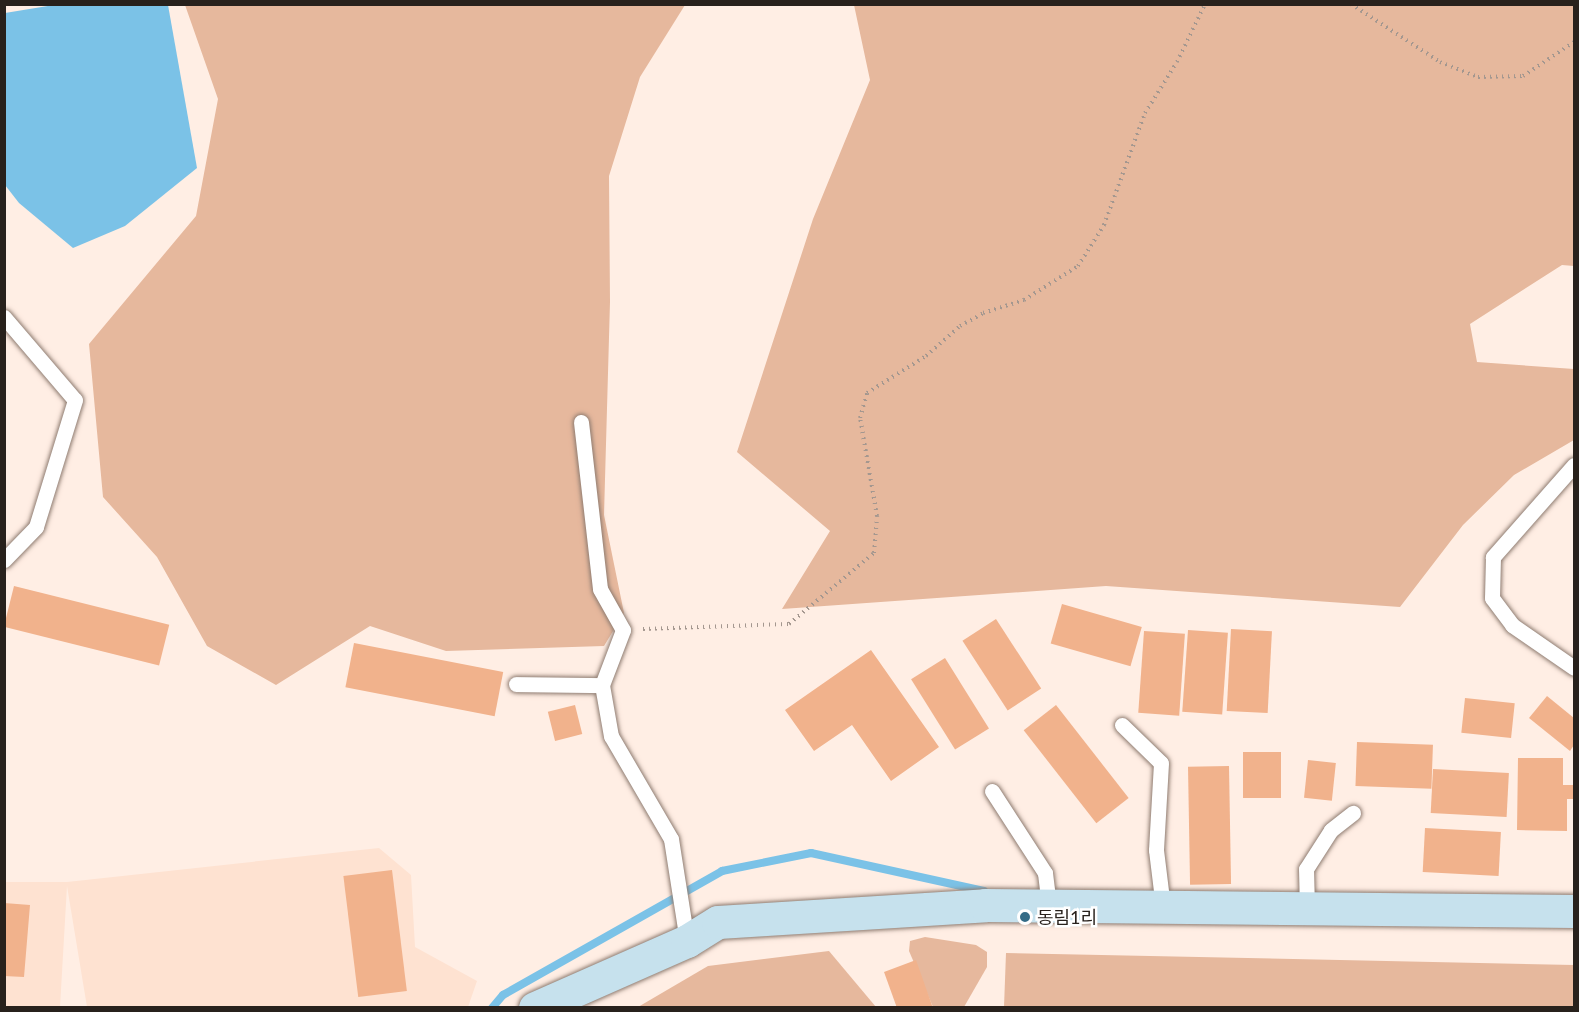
<!DOCTYPE html>
<html>
<head>
<meta charset="utf-8">
<style>
  body { margin:0 }
  #map { position:relative; width:1579px; height:1012px; overflow:hidden; background:#ffeee4; font-family:Lato,"Noto Sans KR",sans-serif }
  div>[style] { position:absolute }
  [style*='--x'] { left:calc(var(--x)*1px); top:calc(var(--y)*1px); width:calc(var(--w)*1px); rotate:calc(var(--a)*1deg) }
  .built>* { inset:0; background:#fee2d1 }
  .green>* { inset:0; background:#e6b89d }
  .water>* { inset:0; background:#7bc2e7 }
  .stream>* { height:8px; margin:-4px; padding:0 4px; transform-origin:4px; border-radius:4px; background:#7bc2e7 }
  .building>* { inset:0; background:#f1b28c; transform-origin:0 0 }
  .path>* { height:4px; margin-top:-2px; transform-origin:0; background:repeating-linear-gradient(90deg,#a4978f 0 1.5px,transparent 0 6px) }
  .roads { filter:drop-shadow(0 0 2px #8f7c71) drop-shadow(0 0 2px #8f7c71) }
  .lane>* { height:15px; margin:-7.5px; padding:0 7.5px; transform-origin:7.5px; border-radius:7.5px; background:#fff }
  .secondary>* { height:33px; margin:-16.5px; padding:0 16.5px; transform-origin:16.5px; border-radius:16.5px; background:#c6e1ed }
  .dots>* { width:16px; height:16px; translate:-50% -50%; box-sizing:border-box; border:3px solid #fff; border-radius:50% }
  span { translate:-50% -50%; white-space:nowrap; text-align:center; line-height:1.15; -webkit-text-stroke:5px #fff; paint-order:stroke }
  .poi-label { font-size:18px; color:#28211c }
  .left { translate:0 -50%; text-align:left }
  .frame { position:absolute; inset:0; border:6px solid #28211c; pointer-events:none }
</style>
</head>
<body>
<div id="map">
  <div class="built">
    <div style="clip-path:polygon(379px 848px,411px 875px,415px 947px,477px 981px,468px 1007px,87px 1007px,67px 886px,60px 1007px,5px 1008px,5px 882px,67px 882px)"></div>
  </div>
  <div class="green">
    <div style="clip-path:polygon(185px 5px,685px 5px,640px 77px,609px 176px,610px 302px,604px 515px,624px 613px,604px 646px,446px 651px,370px 626px,276px 685px,207px 646px,157px 557px,103px 497px,89px 344px,196px 216px,218px 99px)"></div>
    <div style="clip-path:polygon(854px 5px,1574px 5px,1574px 266px,1562px 265px,1470px 324px,1477px 362px,1574px 369px,1574px 440px,1514px 475px,1463px 525px,1400px 607px,1106px 586px,782px 609px,830px 531px,737px 452px,813px 219px,870px 80px)"></div>
    <div style="clip-path:polygon(925px 937px,976px 945px,987px 952px,987px 967px,964px 1007px,933px 1007px,909px 951px,910px 941px)"></div>
    <div style="clip-path:polygon(829px 951px,876px 1007px,638px 1007px,708px 966px)"></div>
    <div style="clip-path:polygon(1006px 953px,1574px 965px,1574px 1007px,1004px 1007px)"></div>
  </div>
  <div class="water">
    <div style="clip-path:polygon(60px 4px,168px 5px,197px 168px,125px 226px,73px 248px,19px 203px,5px 185px,5px 13px)"></div>
  </div>
  <div class="stream">
    <div style="--x:492;--y:1008;--w:17;--a:-50"></div>
    <div style="--x:503;--y:995;--w:252;--a:-29.5"></div>
    <div style="--x:722;--y:871;--w:91;--a:-11.4"></div>
    <div style="--x:811;--y:853;--w:177;--a:12.4"></div>
  </div>
  <div class="building">
    <div style="left:14px;top:586px;width:160px;height:42px;rotate:14deg"></div>
    <div style="left:1062px;top:604px;width:83px;height:41px;rotate:16deg"></div>
    <div style="left:996px;top:619px;width:83px;height:40px;rotate:57deg"></div>
    <div style="left:1231px;top:629px;width:41px;height:82px;rotate:3deg"></div>
    <div style="left:1188px;top:630px;width:40px;height:82px;rotate:4deg"></div>
    <div style="left:1144px;top:631px;width:41px;height:82px;rotate:4deg"></div>
    <div style="left:354px;top:643px;width:152px;height:45px;rotate:11deg"></div>
    <div style="clip-path:polygon(871px 650px,939px 747px,891px 781px,852px 725px,814px 751px,785px 710px)"></div>
    <div style="left:945px;top:658px;width:83px;height:40px;rotate:58deg"></div>
    <div style="clip-path:polygon(1547px 696px,1574px 718px,1574px 745px,1570px 751px,1529px 718px)"></div>
    <div style="left:1465px;top:698px;width:50px;height:35px;rotate:6deg"></div>
    <div style="left:575px;top:705px;width:30px;height:28px;rotate:76deg"></div>
    <div style="left:1056px;top:705px;width:118px;height:41px;rotate:52deg"></div>
    <div style="left:1357px;top:742px;width:76px;height:44px;rotate:2deg"></div>
    <div style="left:1243px;top:752px;width:38px;height:46px"></div>
    <div style="clip-path:polygon(1518px 758px,1563px 758px,1563px 785px,1574px 785px,1574px 799px,1567px 799px,1567px 831px,1517px 830px)"></div>
    <div style="left:1308px;top:760px;width:28px;height:38px;rotate:6deg"></div>
    <div style="left:1229px;top:766px;width:118px;height:41px;rotate:89deg"></div>
    <div style="left:1433px;top:769px;width:76px;height:44px;rotate:3deg"></div>
    <div style="left:1425px;top:828px;width:76px;height:44px;rotate:3deg"></div>
    <div style="left:392px;top:870px;width:122px;height:49px;rotate:83deg"></div>
    <div style="clip-path:polygon(4px 903px,30px 905px,24px 977px,4px 976px)"></div>
    <div style="clip-path:polygon(916px 960px,933px 1008px,897px 1008px,884px 972px)"></div>
  </div>
  <div class="path">
    <div style="--x:1351;--y:4;--w:106;--a:33.1"></div>
    <div style="--x:1440;--y:62;--w:41;--a:21.5"></div>
    <div style="--x:1478;--y:77;--w:45;--a:-1.3"></div>
    <div style="--x:1523;--y:76;--w:61;--a:-33.7"></div>
    <div style="--x:643;--y:629;--w:146;--a:-2"></div>
    <div style="--x:789;--y:624;--w:111;--a:-39.9"></div>
    <div style="--x:874;--y:553;--w:37;--a:-85"></div>
    <div style="--x:877;--y:516;--w:99;--a:-99.8"></div>
    <div style="--x:860;--y:418;--w:26;--a:-74"></div>
    <div style="--x:867;--y:393;--w:70;--a:-32.1"></div>
    <div style="--x:926;--y:356;--w:45;--a:-41.4"></div>
    <div style="--x:960;--y:326;--w:26;--a:-29"></div>
    <div style="--x:983;--y:313;--w:43;--a:-17.6"></div>
    <div style="--x:1024;--y:300;--w:64;--a:-32.2"></div>
    <div style="--x:1078;--y:266;--w:49;--a:-57.6"></div>
    <div style="--x:1104;--y:225;--w:119;--a:-69.9"></div>
    <div style="--x:1145;--y:113;--w:60;--a:-57.9"></div>
    <div style="--x:1177;--y:62;--w:64;--a:-64.2"></div>
  </div>
  <div class="roads">
    <div class="lane">
      <div style="--x:4;--y:317;--w:109;--a:49.5"></div>
      <div style="--x:75;--y:400;--w:133;--a:107.1"></div>
      <div style="--x:36;--y:527;--w:46;--a:134.1"></div>
      <div style="--x:581;--y:422;--w:168;--a:83.5"></div>
      <div style="--x:600;--y:589;--w:47;--a:60.7"></div>
      <div style="--x:623;--y:630;--w:59;--a:110.9"></div>
      <div style="--x:602;--y:685;--w:52;--a:80"></div>
      <div style="--x:611;--y:736;--w:119;--a:59.8"></div>
      <div style="--x:671;--y:839;--w:103;--a:81.1"></div>
      <div style="--x:1574;--y:465;--w:123;--a:131.4"></div>
      <div style="--x:1493;--y:557;--w:41;--a:91.4"></div>
      <div style="--x:1492;--y:598;--w:34;--a:53"></div>
      <div style="--x:1512;--y:625;--w:75;--a:34.7"></div>
      <div style="--x:516;--y:684;--w:86;--a:0.7"></div>
      <div style="--x:1122;--y:725;--w:54;--a:44.3"></div>
      <div style="--x:1161;--y:763;--w:87;--a:93.3"></div>
      <div style="--x:1156;--y:850;--w:57;--a:83"></div>
      <div style="--x:992;--y:791;--w:98;--a:57.1"></div>
      <div style="--x:1045;--y:873;--w:33;--a:83"></div>
      <div style="--x:1307;--y:909;--w:40;--a:-91.4"></div>
      <div style="--x:1306;--y:869;--w:46;--a:-57.3"></div>
      <div style="--x:1331;--y:830;--w:28;--a:-38"></div>
    </div>
    <div class="secondary">
      <div style="--x:535;--y:1008;--w:166;--a:-23.8"></div>
      <div style="--x:687;--y:941;--w:36;--a:-32"></div>
      <div style="--x:718;--y:922;--w:268;--a:-3.6"></div>
      <div style="--x:985;--y:905;--w:589;--a:0.58"></div>
    </div>
  </div>
  <div class="dots">
    <div style="left:1025px;top:917px;background:#346b86"></div>
  </div>
  <div class="poi-label">
    <span class="left" style="left:1037px;top:917px">동림1리</span>
  </div>
  <div class="frame"></div>
</div>
</body>
</html>
